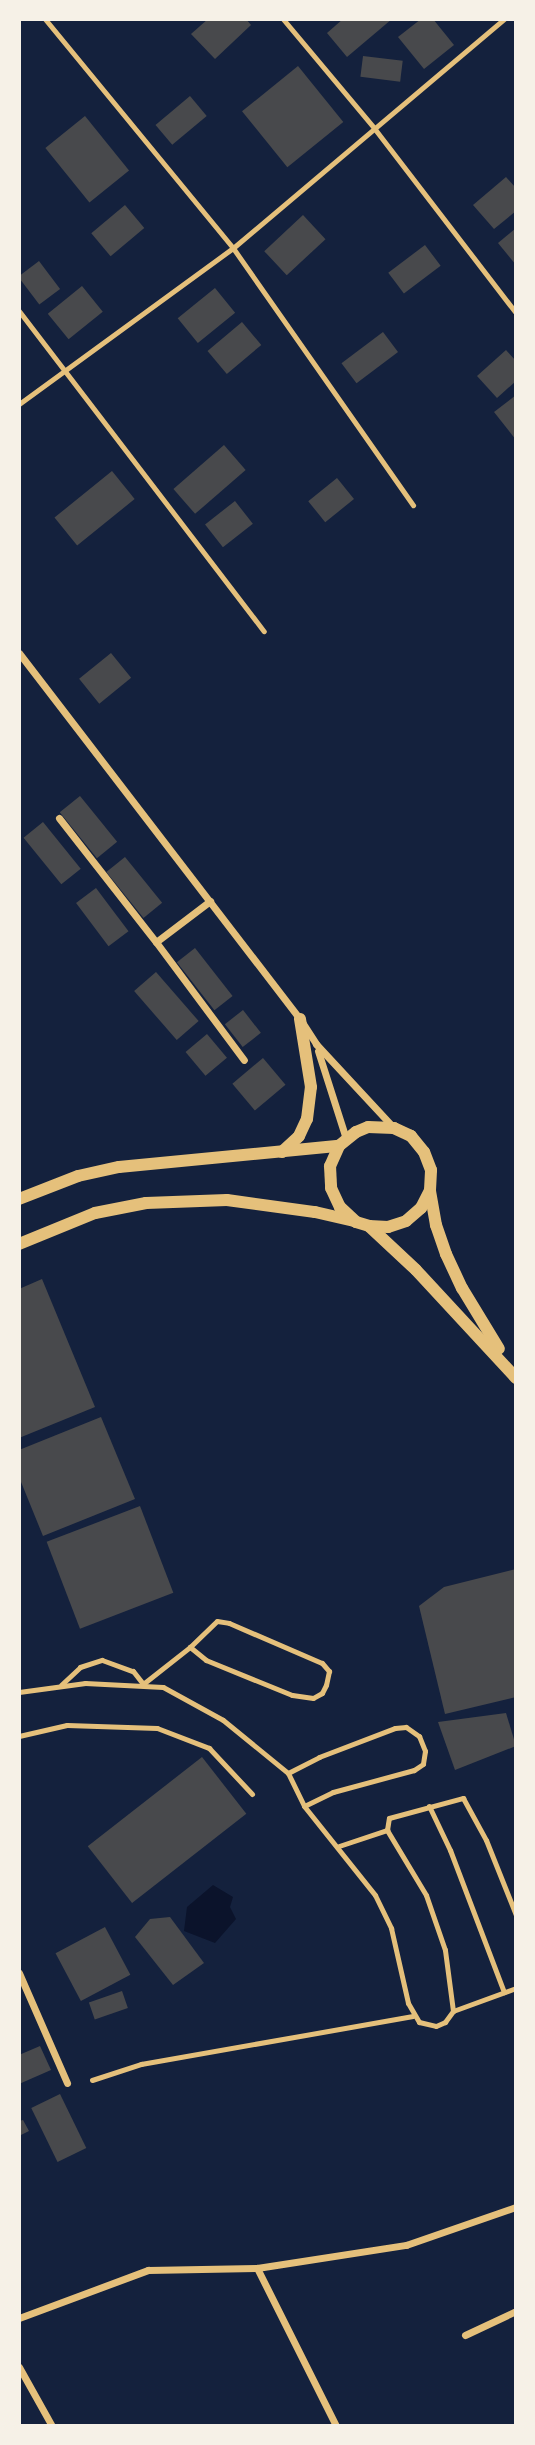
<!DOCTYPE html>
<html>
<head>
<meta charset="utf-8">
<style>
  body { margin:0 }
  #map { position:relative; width:535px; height:2445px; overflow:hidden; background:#14213d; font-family:Raleway,sans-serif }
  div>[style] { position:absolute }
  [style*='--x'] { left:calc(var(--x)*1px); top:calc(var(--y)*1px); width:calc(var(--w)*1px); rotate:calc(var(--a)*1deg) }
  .water>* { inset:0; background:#0b132b }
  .building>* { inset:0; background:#48494c; transform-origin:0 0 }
  .service>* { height:5px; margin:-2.5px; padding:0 2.5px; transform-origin:2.5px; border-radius:2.5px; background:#e5c07b }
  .minor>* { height:7px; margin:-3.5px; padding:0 3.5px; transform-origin:3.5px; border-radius:3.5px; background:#e5c07b }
  .tertiary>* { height:12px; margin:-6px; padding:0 6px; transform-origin:6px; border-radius:6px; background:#e5c07b }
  span { translate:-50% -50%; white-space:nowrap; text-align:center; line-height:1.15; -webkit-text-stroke:7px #f6f1e7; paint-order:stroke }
  .frame { position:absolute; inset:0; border:21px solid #f6f1e7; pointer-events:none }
</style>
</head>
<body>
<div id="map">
  <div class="water">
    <div style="clip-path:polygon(213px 1885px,233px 1897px,230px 1907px,236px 1919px,215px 1943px,184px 1931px,187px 1907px)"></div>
  </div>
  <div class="building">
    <div style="clip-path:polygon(208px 19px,246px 19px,251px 25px,215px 59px,191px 34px)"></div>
    <div style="clip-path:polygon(343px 19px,392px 19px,347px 57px,327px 33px)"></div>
    <div style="clip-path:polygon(421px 19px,433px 19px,454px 45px,424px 69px,398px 37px)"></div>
    <div style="left:363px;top:56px;width:40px;height:21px;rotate:7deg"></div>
    <div style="left:298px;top:66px;width:72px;height:72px;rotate:51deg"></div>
    <div style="left:190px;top:96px;width:26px;height:45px;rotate:50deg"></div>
    <div style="left:85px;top:116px;width:70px;height:51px;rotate:51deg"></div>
    <div style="clip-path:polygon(506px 177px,516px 188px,516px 211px,494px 229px,473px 205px)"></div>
    <div style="left:125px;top:205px;width:30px;height:44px;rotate:50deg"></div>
    <div style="left:303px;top:215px;width:33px;height:53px;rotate:47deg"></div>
    <div style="clip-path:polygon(516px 228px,516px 265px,498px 243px)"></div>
    <div style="left:425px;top:245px;width:26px;height:46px;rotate:53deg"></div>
    <div style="left:39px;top:261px;width:35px;height:26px;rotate:53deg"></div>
    <div style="left:82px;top:286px;width:33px;height:44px;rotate:51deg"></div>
    <div style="left:215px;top:288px;width:32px;height:48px;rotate:51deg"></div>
    <div style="left:242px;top:322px;width:30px;height:45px;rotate:50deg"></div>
    <div style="left:383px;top:332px;width:25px;height:52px;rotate:53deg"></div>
    <div style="clip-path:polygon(506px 350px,516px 361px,516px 381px,497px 398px,477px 376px)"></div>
    <div style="clip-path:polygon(516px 395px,516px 440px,494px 412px)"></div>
    <div style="left:224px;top:445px;width:33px;height:67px;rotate:49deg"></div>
    <div style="left:112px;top:471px;width:36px;height:74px;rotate:51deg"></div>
    <div style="left:337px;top:478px;width:27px;height:37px;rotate:51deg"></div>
    <div style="left:235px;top:501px;width:29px;height:38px;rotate:52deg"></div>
    <div style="left:111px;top:653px;width:32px;height:41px;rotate:51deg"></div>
    <div style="left:80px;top:796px;width:59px;height:26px;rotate:51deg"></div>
    <div style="left:43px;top:822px;width:60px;height:25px;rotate:51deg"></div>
    <div style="left:125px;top:857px;width:59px;height:24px;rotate:51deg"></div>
    <div style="left:96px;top:888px;width:54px;height:25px;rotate:53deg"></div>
    <div style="left:195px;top:948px;width:61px;height:23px;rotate:52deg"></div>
    <div style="left:156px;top:972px;width:65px;height:29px;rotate:49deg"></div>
    <div style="left:243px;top:1010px;width:29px;height:23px;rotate:52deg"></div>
    <div style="left:207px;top:1034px;width:31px;height:28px;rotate:50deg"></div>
    <div style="left:263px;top:1058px;width:35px;height:40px;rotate:50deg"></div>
    <div style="clip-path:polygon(42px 1279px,95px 1407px,19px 1438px,19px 1289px)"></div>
    <div style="clip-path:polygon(101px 1417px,135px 1499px,43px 1536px,19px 1477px,19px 1450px)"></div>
    <div style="left:140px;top:1506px;width:93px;height:100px;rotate:69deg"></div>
    <div style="clip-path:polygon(516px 1569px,516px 1697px,445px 1714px,419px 1606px,444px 1587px)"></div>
    <div style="clip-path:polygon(506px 1713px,516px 1746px,455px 1770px,438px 1722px)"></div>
    <div style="left:202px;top:1757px;width:72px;height:145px;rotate:52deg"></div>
    <div style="clip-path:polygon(170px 1917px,204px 1963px,173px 1985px,135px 1937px,150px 1919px)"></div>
    <div style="left:105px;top:1927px;width:54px;height:56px;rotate:62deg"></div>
    <div style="left:122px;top:1991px;width:18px;height:35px;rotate:71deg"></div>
    <div style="clip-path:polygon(40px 2046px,51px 2070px,19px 2084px,19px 2055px)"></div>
    <div style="left:60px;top:2094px;width:60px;height:32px;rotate:64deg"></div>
    <div style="clip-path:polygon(23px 2120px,29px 2131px,19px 2136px,19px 2121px)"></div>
  </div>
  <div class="service">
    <div style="--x:45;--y:19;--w:296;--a:50.6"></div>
    <div style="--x:233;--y:248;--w:314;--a:55"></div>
    <div style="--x:283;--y:19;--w:142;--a:50.1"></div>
    <div style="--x:374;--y:128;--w:233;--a:52.5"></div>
    <div style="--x:19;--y:311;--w:403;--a:52.6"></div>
    <div style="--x:19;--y:404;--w:265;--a:-36.1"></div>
    <div style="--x:233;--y:248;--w:355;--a:-40.2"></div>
    <div style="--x:61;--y:1685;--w:26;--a:-43"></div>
    <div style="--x:80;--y:1667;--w:23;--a:-18"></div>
    <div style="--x:102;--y:1660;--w:33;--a:20"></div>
    <div style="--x:133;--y:1671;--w:16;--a:52"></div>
    <div style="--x:143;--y:1684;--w:60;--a:-38.2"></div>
    <div style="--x:190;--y:1647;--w:37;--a:-44"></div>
    <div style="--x:217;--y:1621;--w:12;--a:9"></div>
    <div style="--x:229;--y:1623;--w:101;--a:23.3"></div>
    <div style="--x:322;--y:1663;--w:11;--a:49"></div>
    <div style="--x:329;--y:1671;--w:14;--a:102"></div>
    <div style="--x:326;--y:1685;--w:9;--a:117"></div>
    <div style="--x:322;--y:1693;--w:10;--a:151"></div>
    <div style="--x:313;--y:1698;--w:21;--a:-172"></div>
    <div style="--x:292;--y:1695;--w:93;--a:-157.9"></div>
    <div style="--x:206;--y:1660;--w:21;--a:-141"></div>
    <div style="--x:19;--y:1692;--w:67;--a:-7.8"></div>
    <div style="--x:85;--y:1683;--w:78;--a:2.9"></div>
    <div style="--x:163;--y:1687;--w:68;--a:28.8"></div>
    <div style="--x:223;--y:1720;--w:84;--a:39.2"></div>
    <div style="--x:288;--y:1773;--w:37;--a:64"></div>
    <div style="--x:304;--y:1806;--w:114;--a:51.4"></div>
    <div style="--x:375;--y:1895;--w:37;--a:64"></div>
    <div style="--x:391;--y:1928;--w:77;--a:77.2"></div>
    <div style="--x:408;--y:2003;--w:22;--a:60"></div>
    <div style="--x:419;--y:2022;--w:17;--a:13"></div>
    <div style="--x:436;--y:2026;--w:10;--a:-24"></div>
    <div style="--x:445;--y:2022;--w:14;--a:-54"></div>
    <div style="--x:453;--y:2011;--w:62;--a:-97.5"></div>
    <div style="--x:445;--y:1950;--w:58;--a:-109.1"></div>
    <div style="--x:426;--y:1895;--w:76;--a:-121"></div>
    <div style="--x:387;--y:1830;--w:12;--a:-81"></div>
    <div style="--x:389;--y:1818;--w:77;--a:-15.1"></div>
    <div style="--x:463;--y:1798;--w:48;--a:61.3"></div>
    <div style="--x:486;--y:1840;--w:81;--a:68.2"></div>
    <div style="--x:19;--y:1736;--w:49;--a:-12.9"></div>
    <div style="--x:67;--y:1725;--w:90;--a:1.9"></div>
    <div style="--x:157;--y:1728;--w:56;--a:21"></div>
    <div style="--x:209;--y:1748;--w:63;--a:46.9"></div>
    <div style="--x:288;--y:1773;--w:35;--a:-27"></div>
    <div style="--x:319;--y:1757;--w:81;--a:-20.9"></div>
    <div style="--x:395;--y:1728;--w:11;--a:-5"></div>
    <div style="--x:406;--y:1727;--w:16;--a:35"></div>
    <div style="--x:419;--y:1736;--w:16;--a:68"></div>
    <div style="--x:425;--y:1751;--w:13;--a:99"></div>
    <div style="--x:423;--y:1764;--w:11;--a:146"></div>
    <div style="--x:414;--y:1770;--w:84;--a:164.8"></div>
    <div style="--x:333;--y:1792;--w:32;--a:154"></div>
    <div style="--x:429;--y:1806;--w:49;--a:64.5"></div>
    <div style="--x:450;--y:1850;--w:152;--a:69.2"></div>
    <div style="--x:339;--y:1846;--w:51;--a:-18.4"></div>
    <div style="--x:453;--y:2011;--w:67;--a:-20.1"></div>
    <div style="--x:92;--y:2080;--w:52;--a:-18.1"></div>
    <div style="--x:141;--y:2064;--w:276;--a:-10"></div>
  </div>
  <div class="minor">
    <div style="--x:19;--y:653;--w:461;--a:52.5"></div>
    <div style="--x:300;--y:1019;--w:30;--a:57"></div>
    <div style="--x:316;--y:1044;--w:113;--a:47.1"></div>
    <div style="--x:59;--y:818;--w:157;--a:52"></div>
    <div style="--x:156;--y:942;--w:68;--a:-37.2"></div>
    <div style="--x:156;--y:942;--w:147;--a:53.3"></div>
    <div style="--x:318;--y:1051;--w:92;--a:72.3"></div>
    <div style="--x:19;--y:1973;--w:120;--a:66.4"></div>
    <div style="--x:257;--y:2268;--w:177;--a:63.4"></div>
    <div style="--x:19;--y:2318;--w:138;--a:-20.4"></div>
    <div style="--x:148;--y:2270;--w:109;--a:-1.1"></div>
    <div style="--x:257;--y:2268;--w:151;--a:-8.8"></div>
    <div style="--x:406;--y:2245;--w:116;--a:-19.1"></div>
    <div style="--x:465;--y:2335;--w:56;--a:-25.2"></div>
    <div style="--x:19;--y:2367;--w:68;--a:60.8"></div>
  </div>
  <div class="tertiary">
    <div style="--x:282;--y:1152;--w:23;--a:-43"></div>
    <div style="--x:299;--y:1136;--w:19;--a:-65"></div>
    <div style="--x:307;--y:1119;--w:32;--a:-83"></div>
    <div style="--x:311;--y:1087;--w:69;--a:-99.2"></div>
    <div style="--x:430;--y:1191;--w:35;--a:80"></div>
    <div style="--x:436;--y:1225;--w:31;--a:71"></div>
    <div style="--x:446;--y:1254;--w:38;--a:65"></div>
    <div style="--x:462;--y:1288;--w:71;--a:58.8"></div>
    <div style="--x:19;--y:1199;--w:63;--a:-21.3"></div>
    <div style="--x:78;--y:1176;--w:42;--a:-12.4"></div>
    <div style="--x:119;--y:1167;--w:221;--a:-5.5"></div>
    <div style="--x:369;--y:1226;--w:19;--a:3"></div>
    <div style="--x:388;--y:1227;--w:19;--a:-18"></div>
    <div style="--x:406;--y:1221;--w:20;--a:-41"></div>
    <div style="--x:421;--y:1208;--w:20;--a:-63"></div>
    <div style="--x:430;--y:1190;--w:20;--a:-87"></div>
    <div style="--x:431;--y:1170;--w:19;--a:-111"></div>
    <div style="--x:424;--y:1152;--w:21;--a:-129"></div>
    <div style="--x:411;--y:1136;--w:19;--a:-155"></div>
    <div style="--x:394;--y:1128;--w:26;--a:-178"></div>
    <div style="--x:368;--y:1127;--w:13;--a:157"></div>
    <div style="--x:356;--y:1132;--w:22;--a:141"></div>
    <div style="--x:339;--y:1146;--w:22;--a:114"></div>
    <div style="--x:330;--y:1166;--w:22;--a:87"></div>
    <div style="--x:331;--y:1188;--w:21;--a:65"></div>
    <div style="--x:340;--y:1207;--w:22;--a:43"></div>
    <div style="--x:356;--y:1222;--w:14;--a:17"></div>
    <div style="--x:369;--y:1226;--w:64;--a:43.1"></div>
    <div style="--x:416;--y:1270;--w:147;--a:47.2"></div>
    <div style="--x:19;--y:1244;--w:82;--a:-22.2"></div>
    <div style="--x:95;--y:1213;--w:52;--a:-11.1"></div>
    <div style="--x:146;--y:1203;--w:81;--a:-2.1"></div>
    <div style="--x:227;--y:1200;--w:89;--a:7.8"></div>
    <div style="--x:315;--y:1212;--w:39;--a:13"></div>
  </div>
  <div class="frame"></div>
</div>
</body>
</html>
